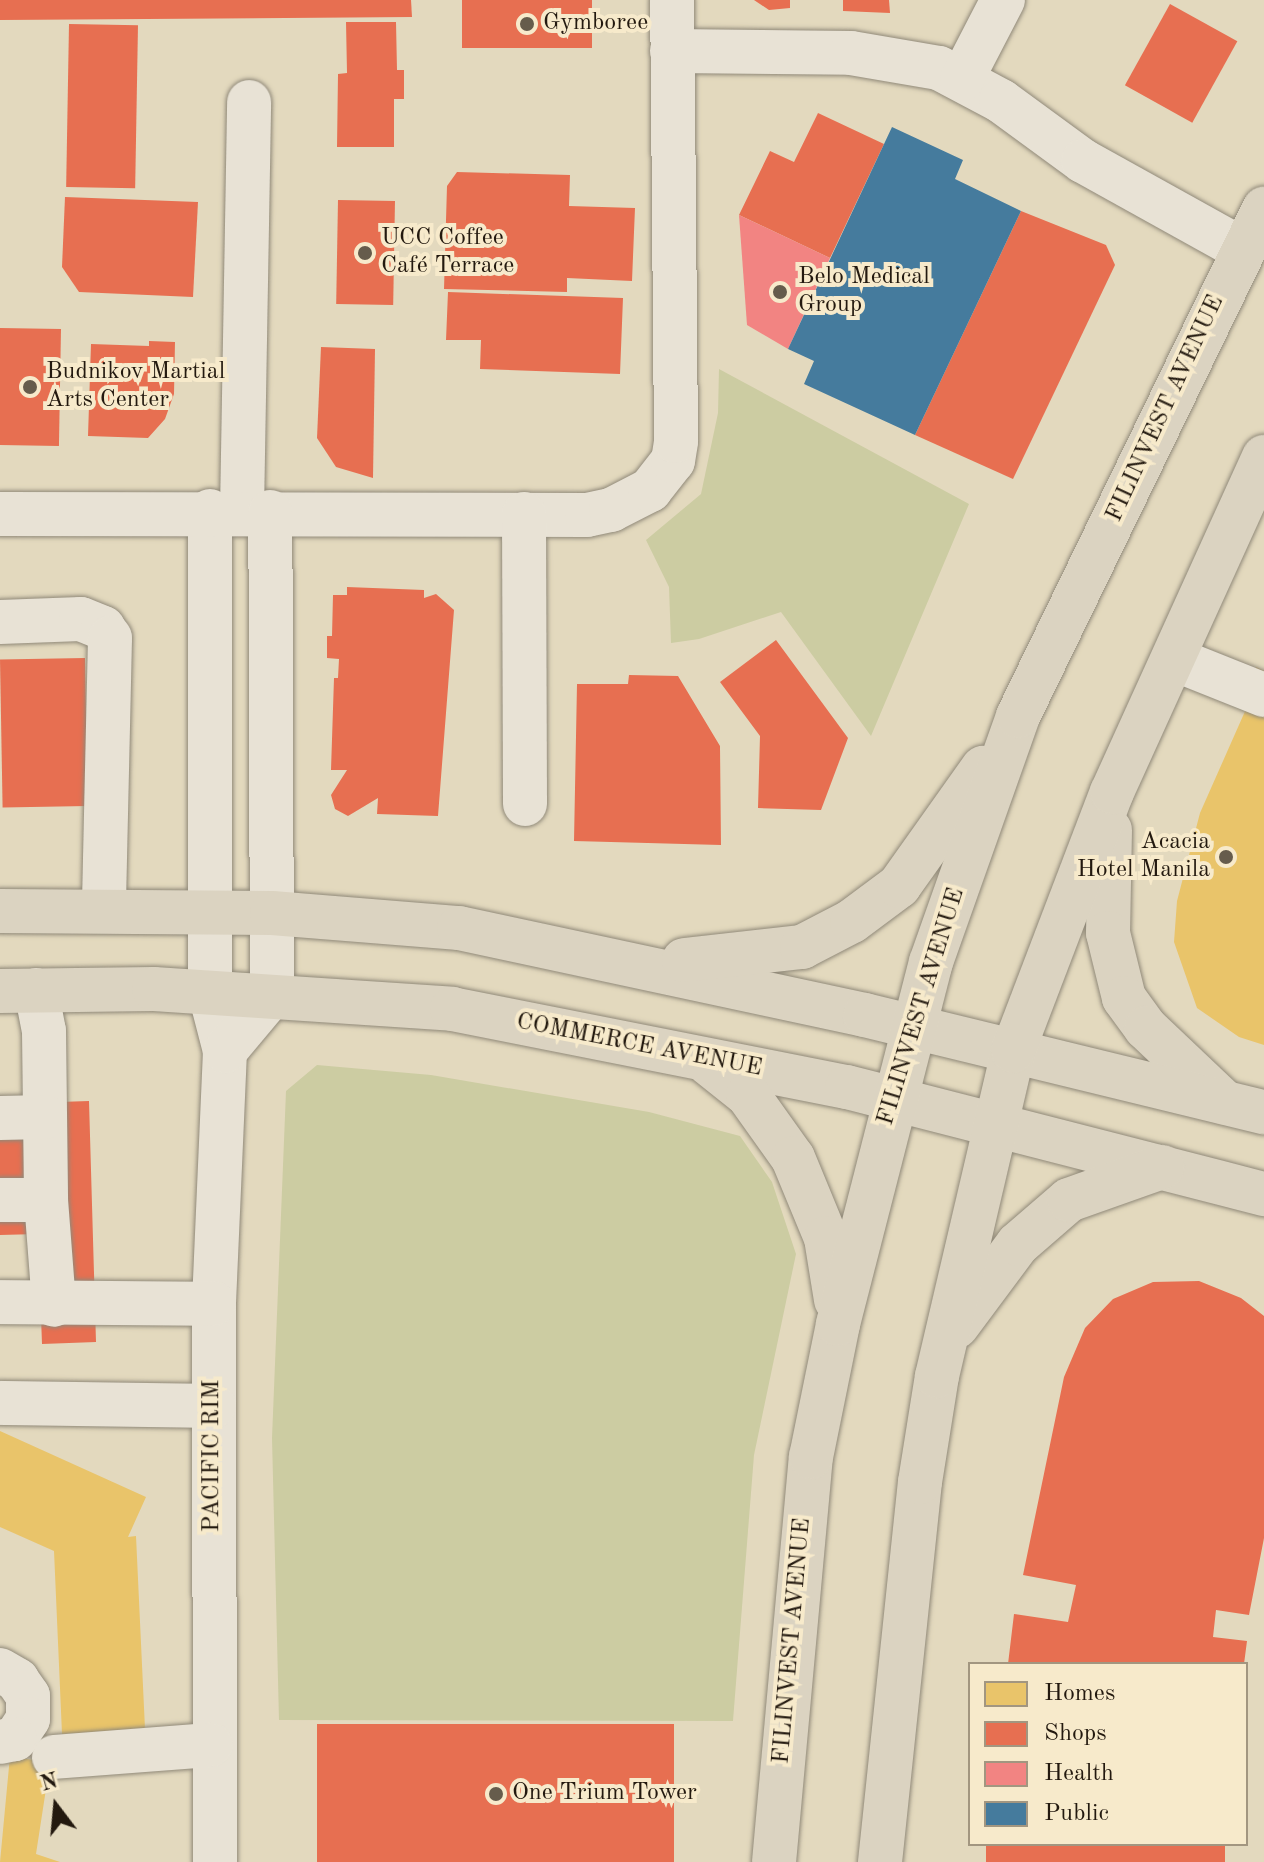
<!DOCTYPE html>
<html>
<head>
<meta charset="utf-8">
<style>
  body { margin:0 }
  #map { position:relative; width:1264px; height:1862px; overflow:hidden; background:#e3d9be; font-family:"Old Standard TT",serif }
  div>[style] { position:absolute }
  [style*='--x'] { left:calc(var(--x)*1px); top:calc(var(--y)*1px); width:calc(var(--w)*1px); rotate:calc(var(--a)*1deg) }
  .green>* { inset:0; background:#cccca2 }
  .homes>* { inset:0; background:#e9c46a }
  .shops>* { inset:0; background:#e76f51; transform-origin:0 0 }
  .health>* { inset:0; background:#f28482 }
  .public>* { inset:0; background:#457b9d }
  .roads { filter:drop-shadow(0 0 2px #908979) drop-shadow(0 0 2px #908979) }
  .minor>* { height:44px; margin:-22px; padding:0 22px; transform-origin:22px; border-radius:22px; background:#e8e2d5 }
  .major>* { height:44px; margin:-22px; padding:0 22px; transform-origin:22px; border-radius:22px; background:#dbd3c1 }
  .dots>* { width:22px; height:22px; translate:-50% -50%; box-sizing:border-box; border:4px solid #f7eacb; border-radius:50% }
  span { translate:-50% -50%; white-space:nowrap; text-align:center; line-height:1.15; -webkit-text-stroke:8px #f7eacb; paint-order:stroke }
  .poi-label { font-size:24px; color:#23190f }
  .left { translate:0 -50%; text-align:left }
  .right { translate:-100% -50%; text-align:right }
  .street-label { font-size:24px; color:#23190f }
  .legend { position:absolute; left:968px; top:1662px; width:280px; height:184px; box-sizing:border-box; background:#f7eacb; border:2px solid #a29680; margin:0; padding:10px 14px; list-style:none; font-size:24px; color:#23190f }
  .legend li { display:flex; align-items:center; gap:16px; height:40px }
  .legend b { width:40px; border:2px solid #a29680 }
  .north { position:absolute; left:16px; top:1766px; width:80px; height:80px; -webkit-text-stroke:6px #f7eacb; paint-order:stroke; rotate:344deg; font-size:22px; font-weight:700; line-height:32px; text-align:center; color:#23190f }
  .north::after { content:''; display:block; margin:auto; width:28px; height:36px; background:#23190f; clip-path:polygon(50% 0,100% 100%,50% 72%,0 100%) }
</style>
</head>
<body>
<div id="map">
  <div class="green">
    <div style="clip-path:polygon(719px 369px,969px 504px,871px 736px,781px 612px,699px 639px,671px 643px,669px 587px,646px 540px,701px 494px,718px 413px)"></div>
    <div style="clip-path:polygon(317px 1065px,431px 1075px,649px 1112px,740px 1136px,772px 1182px,796px 1254px,754px 1455px,733px 1721px,279px 1720px,272px 1438px,286px 1091px)"></div>
  </div>
  <div class="homes">
    <div style="clip-path:polygon(1256px 667px,1264px 671px,1264px 1045px,1239px 1037px,1197px 1008px,1174px 942px,1177px 901px,1200px 813px,1254px 691px)"></div>
    <div style="clip-path:polygon(0 1431px,146px 1497px,128px 1537px,136px 1536px,145px 1729px,62px 1734px,54px 1551px,0 1527px)"></div>
    <div style="clip-path:polygon(10px 1756px,50px 1763px,36px 1854px,60px 1862px,0 1862px)"></div>
  </div>
  <div class="shops">
    <div style="clip-path:polygon(0 0,411px 0,412px 17px,0 20px)"></div>
    <div style="left:462px;top:0;width:130px;height:48px"></div>
    <div style="clip-path:polygon(754px 0,790px 0,790px 8px,769px 10px)"></div>
    <div style="clip-path:polygon(843px 0,889px 0,890px 13px,843px 11px)"></div>
    <div style="left:1170px;top:4px;width:77px;height:93px;rotate:29deg"></div>
    <div style="clip-path:polygon(346px 22px,396px 22px,397px 70px,404px 70px,404px 99px,394px 99px,394px 147px,337px 147px,338px 74px,347px 73px)"></div>
    <div style="left:69px;top:24px;width:69px;height:163px;rotate:1deg"></div>
    <div style="clip-path:polygon(818px 113px,884px 144px,830px 258px,739px 215px,770px 151px,794px 162px)"></div>
    <div style="clip-path:polygon(457px 172px,570px 175px,569px 206px,635px 208px,632px 281px,567px 278px,567px 292px,444px 289px,447px 186px)"></div>
    <div style="clip-path:polygon(65px 197px,198px 202px,193px 297px,79px 292px,62px 267px)"></div>
    <div style="left:338px;top:200px;width:57px;height:104px;rotate:1deg"></div>
    <div style="clip-path:polygon(1021px 211px,1106px 245px,1115px 265px,1013px 479px,915px 435px)"></div>
    <div style="clip-path:polygon(448px 292px,623px 298px,620px 374px,480px 369px,481px 340px,446px 340px)"></div>
    <div style="left:0;top:328px;width:61px;height:117px;rotate:1deg"></div>
    <div style="clip-path:polygon(149px 341px,175px 342px,174px 394px,165px 419px,148px 438px,88px 436px,91px 344px,149px 346px)"></div>
    <div style="clip-path:polygon(321px 347px,375px 349px,373px 478px,336px 467px,317px 438px)"></div>
    <div style="clip-path:polygon(347px 587px,424px 590px,424px 598px,436px 594px,454px 610px,438px 816px,377px 814px,378px 798px,348px 816px,335px 809px,331px 795px,347px 770px,331px 770px,334px 678px,338px 678px,339px 659px,327px 658px,327px 636px,332px 636px,333px 595px,347px 595px)"></div>
    <div style="clip-path:polygon(776px 640px,848px 738px,821px 810px,758px 808px,760px 736px,720px 682px)"></div>
    <div style="left:85px;top:658px;width:148px;height:85px;rotate:89deg"></div>
    <div style="clip-path:polygon(629px 675px,678px 676px,720px 746px,721px 845px,574px 841px,577px 684px,628px 684px)"></div>
    <div style="clip-path:polygon(89px 1101px,96px 1342px,42px 1344px,38px 1234px,0 1235px,0 1104px)"></div>
    <div style="clip-path:polygon(1199px 1281px,1241px 1298px,1264px 1316px,1264px 1538px,1249px 1615px,1216px 1610px,1213px 1637px,1247px 1641px,1244px 1664px,1008px 1664px,1014px 1614px,1068px 1622px,1076px 1585px,1023px 1575px,1064px 1377px,1085px 1328px,1113px 1299px,1153px 1282px)"></div>
    <div style="left:674px;top:1724px;width:138px;height:357px;rotate:90deg"></div>
    <div style="left:986px;top:1844px;width:239px;height:18px"></div>
  </div>
  <div class="health">
    <div style="clip-path:polygon(739px 215px,830px 258px,788px 349px,747px 325px)"></div>
  </div>
  <div class="public">
    <div style="clip-path:polygon(892px 127px,963px 160px,955px 179px,1021px 211px,915px 435px,804px 384px,814px 361px,788px 349px)"></div>
  </div>
  <div class="roads">
    <div class="minor">
      <div style="--x:672;--y:51;--w:179;--a:0.6"></div>
      <div style="--x:851;--y:53;--w:89;--a:9.7"></div>
      <div style="--x:939;--y:68;--w:70;--a:28"></div>
      <div style="--x:1001;--y:101;--w:102;--a:36.2"></div>
      <div style="--x:1083;--y:161;--w:182;--a:29"></div>
      <div style="--x:962;--y:79;--w:89;--a:-62.6"></div>
      <div style="--x:210;--y:511;--w:482;--a:90"></div>
      <div style="--x:210;--y:993;--w:60;--a:75.5"></div>
      <div style="--x:225;--y:1051;--w:253;--a:92.5"></div>
      <div style="--x:214;--y:1304;--w:558;--a:89.9"></div>
      <div style="--x:242;--y:511;--w:409;--a:-89"></div>
      <div style="--x:0;--y:514;--w:587;--a:0.1"></div>
      <div style="--x:587;--y:515;--w:25;--a:-12"></div>
      <div style="--x:611;--y:510;--w:44;--a:-27.1"></div>
      <div style="--x:650;--y:490;--w:37;--a:-52"></div>
      <div style="--x:673;--y:461;--w:20;--a:-81"></div>
      <div style="--x:676;--y:441;--w:441;--a:-90.5"></div>
      <div style="--x:524;--y:514;--w:290;--a:89.8"></div>
      <div style="--x:0;--y:622;--w:81;--a:-2.1"></div>
      <div style="--x:81;--y:619;--w:24;--a:22"></div>
      <div style="--x:103;--y:628;--w:12;--a:55"></div>
      <div style="--x:110;--y:638;--w:271;--a:91.3"></div>
      <div style="--x:1174;--y:659;--w:97;--a:21.8"></div>
      <div style="--x:36;--y:990;--w:42;--a:79"></div>
      <div style="--x:44;--y:1031;--w:169;--a:89.3"></div>
      <div style="--x:46;--y:1200;--w:105;--a:85.6"></div>
      <div style="--x:225;--y:1051;--w:73;--a:-50"></div>
      <div style="--x:272;--y:995;--w:483;--a:-90.2"></div>
      <div style="--x:0;--y:1118;--w:45;--a:-1.3"></div>
      <div style="--x:0;--y:1200;--w:46;--a:0"></div>
      <div style="--x:0;--y:1302;--w:214;--a:0.5"></div>
      <div style="--x:0;--y:1403;--w:214;--a:0.8"></div>
      <div style="--x:0;--y:1670;--w:20;--a:30"></div>
      <div style="--x:17;--y:1680;--w:19;--a:55"></div>
      <div style="--x:28;--y:1696;--w:23;--a:90"></div>
      <div style="--x:28;--y:1719;--w:24;--a:123"></div>
      <div style="--x:15;--y:1739;--w:15;--a:169"></div>
      <div style="--x:54;--y:1757;--w:157;--a:-4.4"></div>
    </div>
    <div class="major">
      <div style="--x:1110;--y:830;--w:103;--a:91.1"></div>
      <div style="--x:1108;--y:933;--w:67;--a:76.2"></div>
      <div style="--x:1124;--y:998;--w:37;--a:54"></div>
      <div style="--x:1146;--y:1028;--w:108;--a:43.5"></div>
      <div style="--x:0;--y:911;--w:272;--a:0.4"></div>
      <div style="--x:272;--y:913;--w:188;--a:4.6"></div>
      <div style="--x:459;--y:928;--w:415;--a:12.1"></div>
      <div style="--x:865;--y:1015;--w:411;--a:13.7"></div>
      <div style="--x:684;--y:960;--w:119;--a:-6.3"></div>
      <div style="--x:802;--y:947;--w:56;--a:-27.5"></div>
      <div style="--x:852;--y:921;--w:59;--a:-36.7"></div>
      <div style="--x:899;--y:886;--w:145;--a:-54.6"></div>
      <div style="--x:0;--y:991;--w:154;--a:-0.7"></div>
      <div style="--x:154;--y:989;--w:299;--a:3.8"></div>
      <div style="--x:452;--y:1009;--w:403;--a:11.2"></div>
      <div style="--x:847;--y:1087;--w:431;--a:14.4"></div>
      <div style="--x:708;--y:1063;--w:51;--a:38.7"></div>
      <div style="--x:748;--y:1095;--w:77;--a:54.5"></div>
      <div style="--x:793;--y:1158;--w:87;--a:67.6"></div>
      <div style="--x:826;--y:1238;--w:63;--a:80.8"></div>
      <div style="--x:957;--y:1326;--w:102;--a:-53.4"></div>
      <div style="--x:1018;--y:1244;--w:67;--a:-40.8"></div>
      <div style="--x:1069;--y:1200;--w:99;--a:-19.5"></div>
      <div style="--x:774;--y:1862;--w:407;--a:-84.8"></div>
      <div style="--x:811;--y:1457;--w:136;--a:-78.5"></div>
      <div style="--x:838;--y:1324;--w:374;--a:-75.6"></div>
      <div style="--x:931;--y:962;--w:261;--a:-70.5"></div>
      <div style="--x:1018;--y:716;--w:564;--a:-64.12"></div>
      <div style="--x:880;--y:1862;--w:382;--a:-84"></div>
      <div style="--x:920;--y:1482;--w:107;--a:-80.9"></div>
      <div style="--x:937;--y:1376;--w:334;--a:-76.8"></div>
      <div style="--x:1013;--y:1051;--w:277;--a:-69.1"></div>
      <div style="--x:1112;--y:792;--w:368;--a:-65.6"></div>
    </div>
  </div>
  <div class="dots">
    <div style="left:527px;top:24px;background:#665c4c"></div>
    <div style="left:365px;top:253px;background:#665c4c"></div>
    <div style="left:780px;top:292px;background:#665c4c"></div>
    <div style="left:30px;top:387px;background:#665c4c"></div>
    <div style="left:1226px;top:857px;background:#665c4c"></div>
    <div style="left:496px;top:1794px;background:#665c4c"></div>
  </div>
  <div class="poi-label">
    <span class="left" style="left:543px;top:24px">Gymboree</span>
    <span class="left" style="left:381px;top:253px">UCC Coffee<br>Café Terrace</span>
    <span class="left" style="left:798px;top:292px">Belo Medical<br>Group</span>
    <span class="left" style="left:46px;top:387px">Budnikov Martial<br>Arts Center</span>
    <span class="right" style="left:1210px;top:857px">Acacia<br>Hotel Manila</span>
    <span class="left" style="left:512px;top:1794px">One Trium Tower</span>
  </div>
  <div class="street-label">
    <span style="left:1166px;top:409px;rotate:-65deg">FILINVEST AVENUE</span>
    <span style="left:922px;top:1007px;rotate:-73deg">FILINVEST AVENUE</span>
    <span style="left:639px;top:1046px;rotate:11deg">COMMERCE AVENUE</span>
    <span style="left:213px;top:1456px;rotate:-90deg">PACIFIC RIM</span>
    <span style="left:793px;top:1641px;rotate:-85deg">FILINVEST AVENUE</span>
  </div>
  <ul class="legend">
  <li><b style="height:22px;background:#e9c46a"></b>Homes</li>
  <li><b style="height:22px;background:#e76f51"></b>Shops</li>
  <li><b style="height:22px;background:#f28482"></b>Health</li>
  <li><b style="height:22px;background:#457b9d"></b>Public</li>
  </ul>
  <div class="north">N</div>
</div>
</body>
</html>
